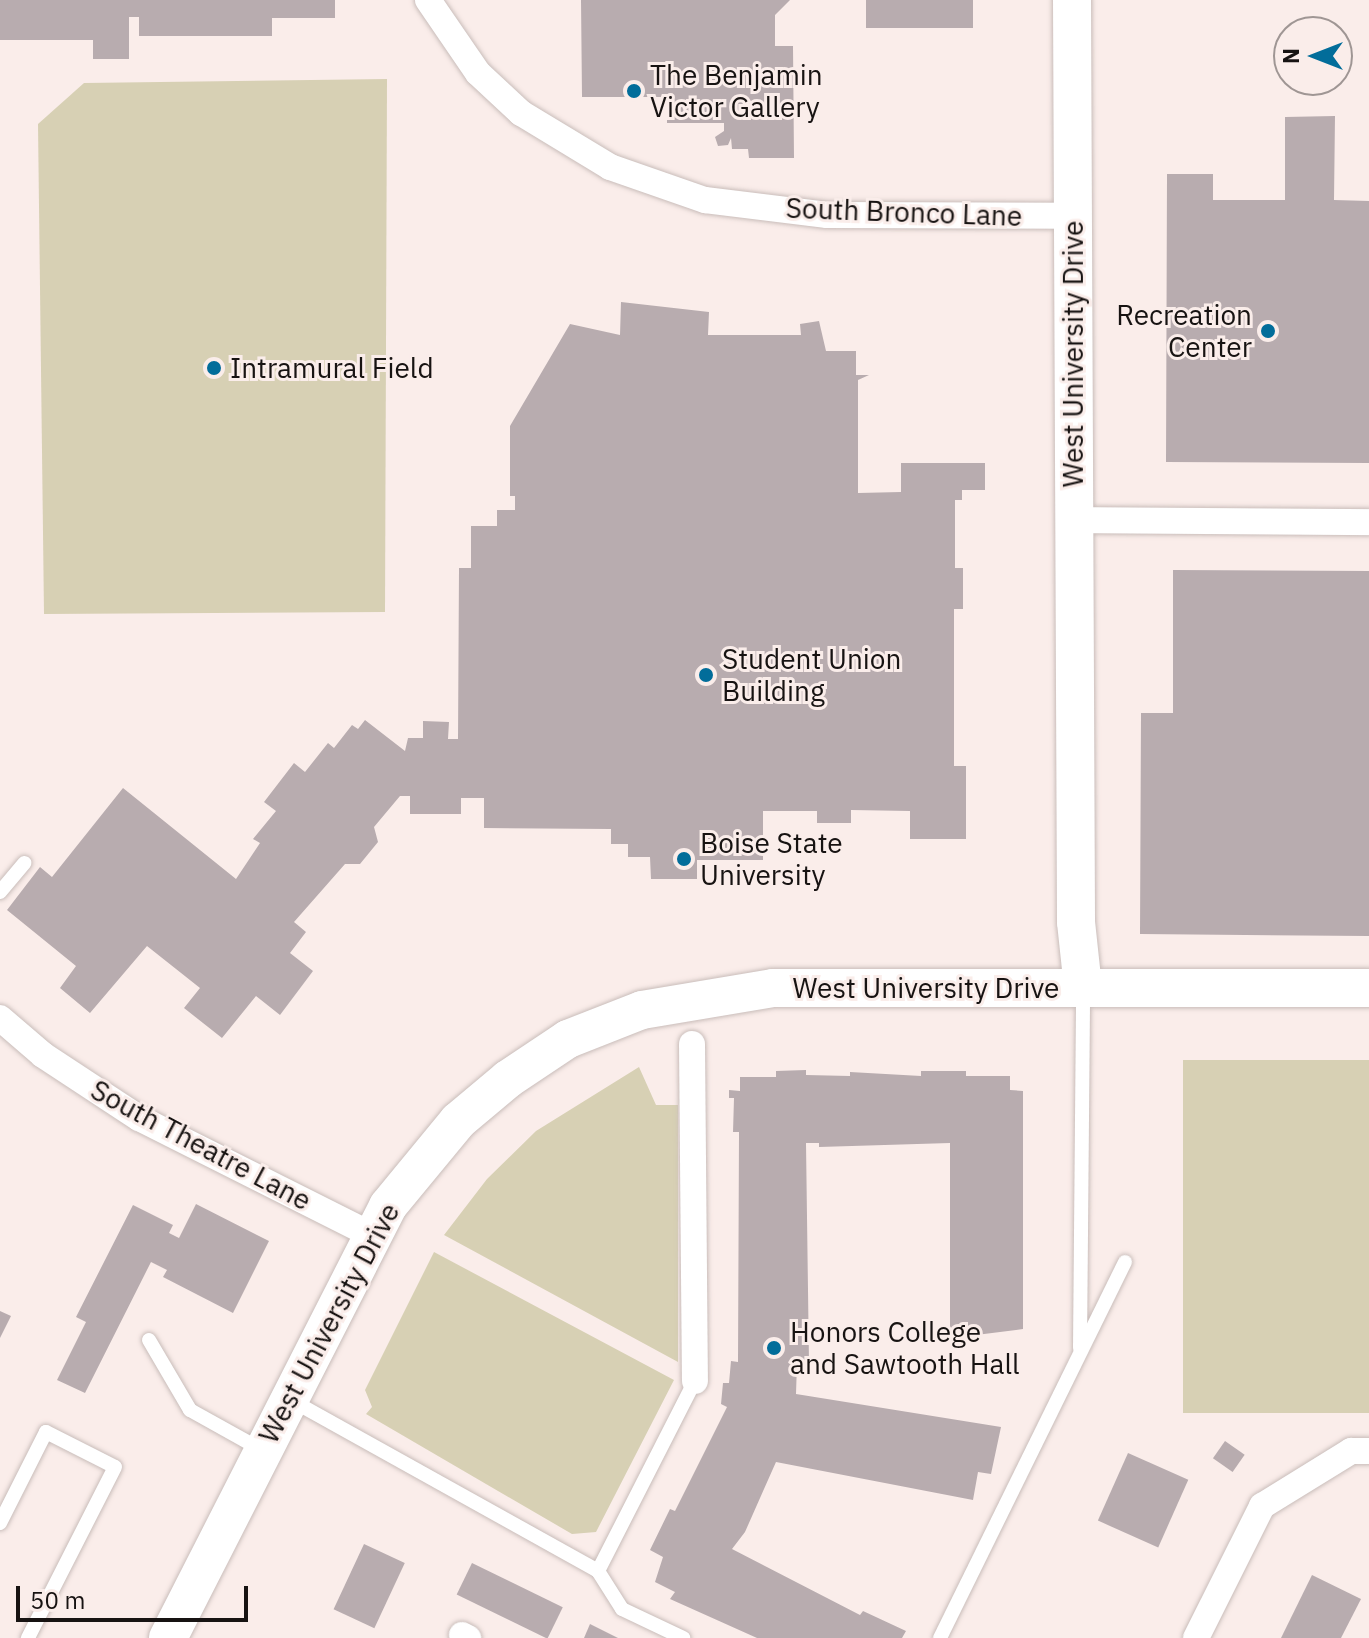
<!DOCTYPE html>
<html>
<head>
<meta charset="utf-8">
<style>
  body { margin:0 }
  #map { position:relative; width:1369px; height:1638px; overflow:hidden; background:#faedea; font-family:"IBM Plex Sans",sans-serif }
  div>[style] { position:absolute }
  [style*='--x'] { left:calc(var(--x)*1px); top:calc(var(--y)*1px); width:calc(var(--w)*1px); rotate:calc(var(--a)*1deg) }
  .green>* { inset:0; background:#d7d0b4; transform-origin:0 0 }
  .building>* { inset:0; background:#b8acaf; transform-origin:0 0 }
  .roads { filter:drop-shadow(0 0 2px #c9bdba) drop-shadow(0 0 2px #c9bdba) }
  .lane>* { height:14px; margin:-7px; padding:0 7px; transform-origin:7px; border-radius:7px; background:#fff }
  .street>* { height:26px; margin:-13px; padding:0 13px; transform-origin:13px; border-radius:13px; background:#fff }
  .secondary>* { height:38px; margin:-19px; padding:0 19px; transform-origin:19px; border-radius:19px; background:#fff }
  .dots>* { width:22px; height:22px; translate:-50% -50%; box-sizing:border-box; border:4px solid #faedea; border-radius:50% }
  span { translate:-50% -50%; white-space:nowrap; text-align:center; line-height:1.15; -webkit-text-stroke:6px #faedea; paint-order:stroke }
  .poi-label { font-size:28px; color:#171312 }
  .left { translate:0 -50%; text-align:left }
  .right { translate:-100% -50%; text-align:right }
  .street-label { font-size:28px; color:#171312 }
  .north { position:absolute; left:1273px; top:16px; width:80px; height:80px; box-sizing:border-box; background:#faedea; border:2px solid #9f9694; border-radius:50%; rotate:270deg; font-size:22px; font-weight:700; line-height:32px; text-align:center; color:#171312 }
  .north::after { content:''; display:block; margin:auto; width:28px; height:36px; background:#026d9a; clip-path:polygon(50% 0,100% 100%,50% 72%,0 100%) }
  .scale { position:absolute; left:16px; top:1586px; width:232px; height:36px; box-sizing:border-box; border:4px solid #171312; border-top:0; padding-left:10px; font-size:24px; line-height:28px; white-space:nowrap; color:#171312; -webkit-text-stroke:6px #faedea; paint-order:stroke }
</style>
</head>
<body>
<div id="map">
  <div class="green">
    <div style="clip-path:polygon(387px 79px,385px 612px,44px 614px,38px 124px,84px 83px)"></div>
    <div style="left:1183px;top:1060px;width:186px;height:353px"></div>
    <div style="clip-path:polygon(639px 1067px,656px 1105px,678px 1105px,678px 1362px,444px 1235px,487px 1179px,536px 1131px)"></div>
    <div style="clip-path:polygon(434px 1252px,674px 1380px,596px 1532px,572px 1534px,366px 1414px,372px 1407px,365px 1390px)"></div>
  </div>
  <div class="building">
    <div style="clip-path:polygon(0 0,335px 0,335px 18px,272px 18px,272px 36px,139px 36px,139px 17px,129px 17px,129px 59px,93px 59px,93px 40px,0 40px)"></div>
    <div style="clip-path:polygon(581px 0,790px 0,775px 15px,775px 46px,793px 46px,794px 158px,749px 158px,748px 149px,732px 149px,731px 138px,728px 145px,718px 146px,715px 137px,724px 131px,724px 123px,667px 123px,667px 97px,582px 97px)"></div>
    <div style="left:866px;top:0;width:107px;height:28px"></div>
    <div style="clip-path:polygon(1335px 116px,1334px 200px,1369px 201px,1369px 463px,1166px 462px,1167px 174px,1213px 174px,1213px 200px,1285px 200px,1285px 117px)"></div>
    <div style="clip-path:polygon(621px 302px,709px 312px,708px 335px,801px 335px,800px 324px,819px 321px,826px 351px,856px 351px,856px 375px,869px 375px,858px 380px,858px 493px,901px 492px,901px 463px,985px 463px,985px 490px,962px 490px,962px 500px,955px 500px,955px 568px,963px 568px,963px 609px,954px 609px,954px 766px,966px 766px,966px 839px,910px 839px,910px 811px,851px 810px,851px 823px,817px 823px,817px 811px,763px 811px,763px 860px,697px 860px,697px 879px,651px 879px,650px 857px,628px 857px,628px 844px,611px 844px,611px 829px,484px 828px,484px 798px,461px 798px,461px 814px,410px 814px,410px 796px,400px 796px,374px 827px,378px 842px,360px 864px,345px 864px,294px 922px,306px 932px,290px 953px,313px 971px,280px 1015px,256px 996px,222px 1038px,184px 1008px,200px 988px,147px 946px,90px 1013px,60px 988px,76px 966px,7px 910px,40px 867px,52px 877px,123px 788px,236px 879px,260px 843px,253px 839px,276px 811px,264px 802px,294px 763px,305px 772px,328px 743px,334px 748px,352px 725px,358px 729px,365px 720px,405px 751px,408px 738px,423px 738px,423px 721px,449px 722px,448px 739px,458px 739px,459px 568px,471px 568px,471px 526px,497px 526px,497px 510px,515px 510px,515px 496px,510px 496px,510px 426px,570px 324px,620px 335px)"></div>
    <div style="clip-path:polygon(1173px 570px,1369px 571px,1369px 936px,1140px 934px,1141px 713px,1173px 713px)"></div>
    <div style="clip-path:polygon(806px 1070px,806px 1075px,850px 1076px,850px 1072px,921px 1076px,921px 1071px,966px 1071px,966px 1076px,1010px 1076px,1010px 1090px,1023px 1091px,1023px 1329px,976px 1335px,976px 1329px,950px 1329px,950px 1143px,819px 1147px,819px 1143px,806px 1143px,809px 1363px,797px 1363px,796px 1394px,1001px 1427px,991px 1474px,978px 1472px,973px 1500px,776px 1462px,745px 1532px,732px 1549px,860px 1615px,863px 1611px,906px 1631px,902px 1638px,757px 1638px,670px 1599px,675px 1592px,655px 1582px,663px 1557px,650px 1550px,670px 1509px,675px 1511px,727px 1407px,721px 1404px,723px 1383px,729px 1383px,731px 1361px,738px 1362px,739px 1132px,733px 1132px,734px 1098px,729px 1098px,729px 1090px,740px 1091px,740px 1077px,776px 1077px,776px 1071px)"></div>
    <div style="clip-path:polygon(196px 1204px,269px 1241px,233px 1313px,163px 1277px,167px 1270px,151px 1262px,85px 1393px,57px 1380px,86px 1322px,76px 1317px,133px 1205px,173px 1225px,169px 1233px,179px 1238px)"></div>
    <div style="clip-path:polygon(0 1311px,11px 1316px,0 1338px)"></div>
    <div style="left:1225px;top:1441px;width:24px;height:21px;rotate:35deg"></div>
    <div style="left:1128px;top:1453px;width:66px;height:74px;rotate:24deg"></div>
    <div style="left:364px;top:1544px;width:45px;height:72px;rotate:25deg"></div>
    <div style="left:472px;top:1563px;width:101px;height:35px;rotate:26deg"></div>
    <div style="clip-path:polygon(1312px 1575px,1361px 1599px,1341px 1638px,1281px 1638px)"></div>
    <div style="clip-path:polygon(590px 1624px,618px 1638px,584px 1638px)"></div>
  </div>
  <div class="roads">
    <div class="lane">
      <div style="--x:0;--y:892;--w:38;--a:-50"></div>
      <div style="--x:149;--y:1340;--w:81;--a:59.6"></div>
      <div style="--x:190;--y:1410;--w:82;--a:29.1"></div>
      <div style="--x:1080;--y:1348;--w:359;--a:-89.5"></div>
      <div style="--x:291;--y:1400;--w:351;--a:29.1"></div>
      <div style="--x:598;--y:1571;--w:45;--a:57.7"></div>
      <div style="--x:622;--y:1609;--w:68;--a:25.4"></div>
      <div style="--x:0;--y:1523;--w:102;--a:-63.2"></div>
      <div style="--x:46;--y:1432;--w:77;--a:26.9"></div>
      <div style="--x:115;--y:1467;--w:192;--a:117"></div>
      <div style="--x:598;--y:1571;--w:213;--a:-63"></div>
      <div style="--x:940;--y:1638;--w:419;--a:-63.8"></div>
    </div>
    <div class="street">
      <div style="--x:428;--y:0;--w:88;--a:55.6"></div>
      <div style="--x:478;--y:73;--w:59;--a:42.9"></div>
      <div style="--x:521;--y:113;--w:104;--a:31.2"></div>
      <div style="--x:610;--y:167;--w:101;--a:19.2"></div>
      <div style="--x:705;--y:200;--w:123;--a:7"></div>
      <div style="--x:827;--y:215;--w:245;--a:0.2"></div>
      <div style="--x:1074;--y:520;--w:295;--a:0.4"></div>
      <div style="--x:0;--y:1018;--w:57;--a:40.7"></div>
      <div style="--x:43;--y:1055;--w:115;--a:33.3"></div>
      <div style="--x:139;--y:1118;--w:258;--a:26.7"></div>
      <div style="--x:692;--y:1044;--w:337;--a:89.5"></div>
      <div style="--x:462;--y:1635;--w:7;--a:27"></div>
      <div style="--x:1196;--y:1638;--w:148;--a:-63.4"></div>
      <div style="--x:1262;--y:1506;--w:105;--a:-31.7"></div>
      <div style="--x:1351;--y:1451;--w:18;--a:0"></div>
    </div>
    <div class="secondary">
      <div style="--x:1072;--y:0;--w:922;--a:89.75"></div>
      <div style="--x:1076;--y:922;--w:66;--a:83.9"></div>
      <div style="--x:168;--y:1638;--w:485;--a:-63"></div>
      <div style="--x:388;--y:1206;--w:110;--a:-50.5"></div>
      <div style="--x:458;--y:1121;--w:65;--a:-40"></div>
      <div style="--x:508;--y:1079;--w:72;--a:-33.7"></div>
      <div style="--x:568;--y:1039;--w:79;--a:-21.4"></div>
      <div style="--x:642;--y:1010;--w:133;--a:-9.5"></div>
      <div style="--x:773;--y:988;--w:596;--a:0"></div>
    </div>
  </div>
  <div class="dots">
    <div style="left:634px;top:91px;background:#026d9a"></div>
    <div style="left:1268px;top:331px;background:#026d9a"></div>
    <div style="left:214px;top:368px;background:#026d9a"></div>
    <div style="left:706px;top:675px;background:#026d9a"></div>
    <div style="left:684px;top:859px;background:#026d9a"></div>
    <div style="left:774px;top:1348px;background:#026d9a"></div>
  </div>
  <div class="poi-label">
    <span class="left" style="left:650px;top:91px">The Benjamin<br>Victor Gallery</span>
    <span class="right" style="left:1252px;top:331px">Recreation<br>Center</span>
    <span class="left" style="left:230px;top:368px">Intramural Field</span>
    <span class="left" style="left:722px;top:675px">Student Union<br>Building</span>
    <span class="left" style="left:700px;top:859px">Boise State<br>University</span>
    <span class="left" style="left:790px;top:1348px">Honors College<br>and Sawtooth Hall</span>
  </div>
  <div class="street-label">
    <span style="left:904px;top:212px;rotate:2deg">South Bronco Lane</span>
    <span style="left:1073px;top:354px;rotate:-90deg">West University Drive</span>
    <span style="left:926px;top:988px">West University Drive</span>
    <span style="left:201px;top:1145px;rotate:28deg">South Theatre Lane</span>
    <span style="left:329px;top:1323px;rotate:-62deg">West University Drive</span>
  </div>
  <div class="north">N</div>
  <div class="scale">50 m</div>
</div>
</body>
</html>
